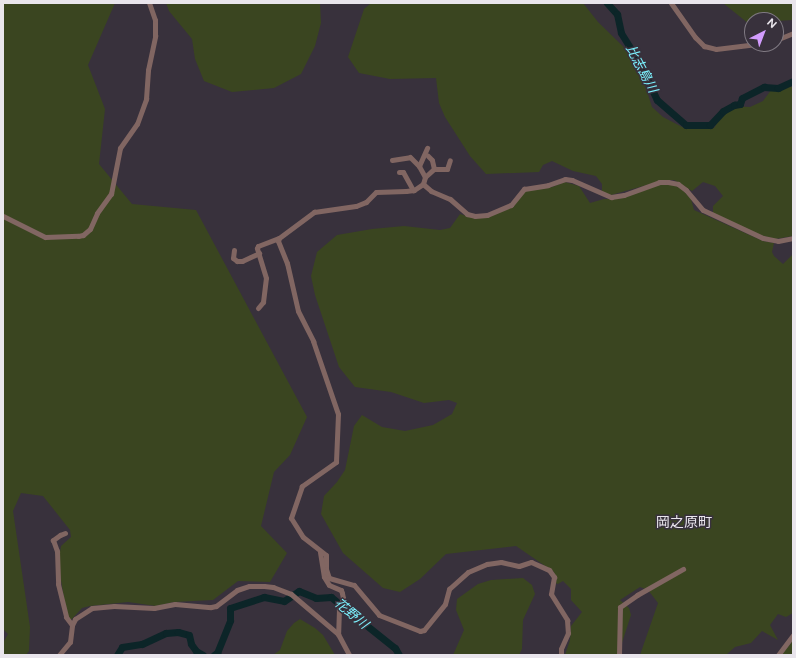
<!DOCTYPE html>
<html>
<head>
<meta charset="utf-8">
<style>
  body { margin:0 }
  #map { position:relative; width:796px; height:658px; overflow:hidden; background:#38313c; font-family:Figtree,"Noto Sans JP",sans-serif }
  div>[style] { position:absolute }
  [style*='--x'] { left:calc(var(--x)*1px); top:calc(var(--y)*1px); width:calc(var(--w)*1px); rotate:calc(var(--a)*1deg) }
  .green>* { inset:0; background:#3a4520 }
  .river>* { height:7px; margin:-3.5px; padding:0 3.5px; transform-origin:3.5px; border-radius:3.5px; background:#0c2528 }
  .street>* { height:5px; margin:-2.5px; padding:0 2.5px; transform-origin:2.5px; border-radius:2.5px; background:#816662 }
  span { translate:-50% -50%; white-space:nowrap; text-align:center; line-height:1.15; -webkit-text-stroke:3px #38313c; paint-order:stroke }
  .water-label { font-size:13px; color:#7cf3ff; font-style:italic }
  .quarter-label { font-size:14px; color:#e9e5ec }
  .frame { position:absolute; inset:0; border:4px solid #e9e5ec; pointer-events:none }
  .north { position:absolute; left:744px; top:12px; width:40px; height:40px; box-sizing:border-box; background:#38313c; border:1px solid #7f7982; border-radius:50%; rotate:42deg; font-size:11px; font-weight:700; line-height:16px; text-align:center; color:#e9e5ec }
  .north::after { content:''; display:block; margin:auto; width:14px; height:18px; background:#d29cfd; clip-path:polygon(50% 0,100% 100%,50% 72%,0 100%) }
</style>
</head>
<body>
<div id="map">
  <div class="green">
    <div style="clip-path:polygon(3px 3px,115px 3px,88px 65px,105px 109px,99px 164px,132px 204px,196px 210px,307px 417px,290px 455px,274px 472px,261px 526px,287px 553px,270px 582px,238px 581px,213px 600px,174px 602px,156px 606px,128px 602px,90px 606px,82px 608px,71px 620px,67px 615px,58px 563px,61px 546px,71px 537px,70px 530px,43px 496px,21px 493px,13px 511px,30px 627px,29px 651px,26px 655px,3px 655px,3px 643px,8px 634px,3px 629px)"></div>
    <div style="clip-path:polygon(166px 3px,320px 3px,321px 23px,315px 46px,301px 74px,274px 88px,232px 92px,204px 81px,195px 59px,192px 39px,169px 11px)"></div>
    <div style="clip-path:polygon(371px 3px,583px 3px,598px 22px,637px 60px,652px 107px,663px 117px,684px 128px,693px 129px,714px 128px,719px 120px,719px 113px,722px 109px,729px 106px,750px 107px,763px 101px,774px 86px,780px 85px,793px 87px,793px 236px,775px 239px,760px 235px,713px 213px,713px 206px,723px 196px,715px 186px,703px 182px,692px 191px,674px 180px,665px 180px,611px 195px,602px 193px,602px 184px,596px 176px,573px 171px,552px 161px,543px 165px,539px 172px,486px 174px,470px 156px,445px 117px,439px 103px,436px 78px,390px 79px,359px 73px,348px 57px,364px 9px)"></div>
    <div style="clip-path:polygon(723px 3px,793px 3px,793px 20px,776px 21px,752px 20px,752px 23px,749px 24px)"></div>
    <div style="clip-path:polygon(565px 182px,579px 186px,590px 203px,604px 199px,619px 199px,658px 185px,673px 185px,681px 188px,691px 199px,694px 210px,763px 241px,774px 243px,772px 252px,774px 256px,783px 264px,793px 254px,793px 613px,786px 617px,778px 614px,770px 625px,778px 640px,762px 631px,751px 643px,735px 647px,726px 655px,640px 655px,658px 603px,648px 590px,640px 587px,620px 600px,629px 608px,631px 615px,618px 655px,565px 655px,570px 640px,571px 626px,582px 612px,571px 600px,571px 589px,563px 581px,558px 584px,555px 583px,554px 572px,516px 546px,446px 554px,420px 579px,400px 592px,383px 588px,343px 553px,321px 514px,324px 496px,337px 482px,345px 470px,354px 426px,362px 415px,382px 427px,405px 431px,433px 425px,452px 414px,457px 403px,449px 400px,424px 403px,391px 392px,355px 387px,339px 367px,315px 295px,311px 276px,317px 252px,337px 235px,372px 229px,404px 226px,440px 230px,450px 228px,460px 214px,470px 217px,488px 217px,499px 212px,527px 190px,552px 187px)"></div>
    <div style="clip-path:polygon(523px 578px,532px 585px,535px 594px,523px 620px,522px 649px,519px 655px,453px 655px,464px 630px,456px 610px,457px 599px,478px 584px,491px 580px)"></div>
    <div style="clip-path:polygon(300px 619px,315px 628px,323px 635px,335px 655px,273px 655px,280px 650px,287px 631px,294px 623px)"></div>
    <div style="clip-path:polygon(793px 639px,793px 655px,777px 655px,789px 646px)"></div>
  </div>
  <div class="river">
    <div style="--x:607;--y:3;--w:15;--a:48"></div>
    <div style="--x:617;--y:14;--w:19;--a:78"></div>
    <div style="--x:621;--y:33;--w:34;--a:58"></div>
    <div style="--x:639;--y:62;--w:42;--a:64.7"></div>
    <div style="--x:657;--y:100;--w:38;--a:41"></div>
    <div style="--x:686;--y:125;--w:24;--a:0"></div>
    <div style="--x:710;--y:125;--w:19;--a:-47"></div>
    <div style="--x:723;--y:111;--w:13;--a:-29"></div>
    <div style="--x:734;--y:105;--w:6;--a:-9"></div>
    <div style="--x:740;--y:104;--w:6;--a:-72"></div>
    <div style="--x:742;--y:98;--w:25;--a:-27"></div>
    <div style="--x:764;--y:87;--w:14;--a:4"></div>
    <div style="--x:778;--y:88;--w:17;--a:-25"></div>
    <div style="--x:117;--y:655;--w:9;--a:-58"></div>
    <div style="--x:122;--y:647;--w:20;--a:-9"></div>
    <div style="--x:142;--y:644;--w:26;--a:-25"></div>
    <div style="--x:166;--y:633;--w:12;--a:-5"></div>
    <div style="--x:178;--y:632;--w:11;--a:15"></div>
    <div style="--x:189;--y:635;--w:9;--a:77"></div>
    <div style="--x:191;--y:644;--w:9;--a:54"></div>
    <div style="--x:196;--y:651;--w:8;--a:30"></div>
    <div style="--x:214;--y:655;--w:4;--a:-34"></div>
    <div style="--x:217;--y:653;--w:35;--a:-68"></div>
    <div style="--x:230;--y:620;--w:12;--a:-90"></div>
    <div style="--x:230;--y:608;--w:36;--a:-18"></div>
    <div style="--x:264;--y:597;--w:20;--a:11"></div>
    <div style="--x:284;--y:601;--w:18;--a:-34"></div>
    <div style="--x:299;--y:591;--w:18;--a:22"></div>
    <div style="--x:316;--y:598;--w:15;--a:-4"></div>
    <div style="--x:331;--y:597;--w:82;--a:38.6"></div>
    <div style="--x:395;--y:648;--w:8;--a:60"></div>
  </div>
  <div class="street">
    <div style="--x:671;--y:3;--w:42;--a:54.8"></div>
    <div style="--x:695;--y:37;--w:13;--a:45"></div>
    <div style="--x:704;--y:46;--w:12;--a:14"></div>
    <div style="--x:716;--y:49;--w:39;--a:-7"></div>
    <div style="--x:776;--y:40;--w:18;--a:-22"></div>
    <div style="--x:392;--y:160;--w:18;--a:-9"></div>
    <div style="--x:410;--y:157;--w:13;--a:45"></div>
    <div style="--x:434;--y:169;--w:13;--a:0"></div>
    <div style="--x:447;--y:169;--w:9;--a:-72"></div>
    <div style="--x:399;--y:172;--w:4;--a:0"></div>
    <div style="--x:403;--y:172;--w:21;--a:61"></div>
    <div style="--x:425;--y:177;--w:12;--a:-42"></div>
    <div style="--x:434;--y:169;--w:9;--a:-103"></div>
    <div style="--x:432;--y:160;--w:6;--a:-135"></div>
    <div style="--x:423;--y:184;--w:7;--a:-74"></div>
    <div style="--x:425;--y:177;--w:13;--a:-119"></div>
    <div style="--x:419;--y:166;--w:20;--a:-66"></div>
    <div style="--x:3;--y:216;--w:47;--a:26.6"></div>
    <div style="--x:45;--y:237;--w:33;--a:-2"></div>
    <div style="--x:78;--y:236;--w:5;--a:-11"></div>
    <div style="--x:83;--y:235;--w:9;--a:-41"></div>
    <div style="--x:90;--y:229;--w:17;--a:-66"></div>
    <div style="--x:97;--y:213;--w:24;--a:-54"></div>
    <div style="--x:111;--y:194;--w:47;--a:-78.9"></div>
    <div style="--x:120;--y:148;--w:29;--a:-55"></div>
    <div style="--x:137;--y:124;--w:27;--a:-70"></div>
    <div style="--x:146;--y:99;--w:29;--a:-86"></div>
    <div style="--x:148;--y:70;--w:35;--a:-78"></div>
    <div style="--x:155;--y:36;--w:16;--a:-90"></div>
    <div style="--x:155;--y:20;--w:18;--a:-109"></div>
    <div style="--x:279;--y:238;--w:3;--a:108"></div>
    <div style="--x:278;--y:241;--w:24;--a:68"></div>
    <div style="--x:287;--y:263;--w:49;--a:77.1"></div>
    <div style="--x:298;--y:311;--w:34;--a:63"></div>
    <div style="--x:313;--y:341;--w:77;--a:71.1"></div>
    <div style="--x:338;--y:414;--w:48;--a:92.4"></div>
    <div style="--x:336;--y:462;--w:42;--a:144.8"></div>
    <div style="--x:302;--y:486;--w:34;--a:109"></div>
    <div style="--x:291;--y:518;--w:22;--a:58"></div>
    <div style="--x:303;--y:537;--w:29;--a:38"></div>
    <div style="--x:326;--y:555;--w:14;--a:90"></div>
    <div style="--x:326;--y:569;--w:9;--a:72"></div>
    <div style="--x:329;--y:578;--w:26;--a:16"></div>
    <div style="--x:354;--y:585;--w:39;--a:50"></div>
    <div style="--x:379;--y:615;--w:44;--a:21.3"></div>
    <div style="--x:420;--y:631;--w:4;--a:-14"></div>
    <div style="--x:424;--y:630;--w:33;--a:-51"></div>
    <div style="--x:445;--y:604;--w:16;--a:-75"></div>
    <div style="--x:449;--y:589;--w:25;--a:-42"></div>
    <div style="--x:468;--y:572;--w:21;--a:-23"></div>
    <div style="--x:487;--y:564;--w:14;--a:-8"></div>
    <div style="--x:501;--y:562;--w:18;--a:13"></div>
    <div style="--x:519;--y:566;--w:13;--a:-18"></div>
    <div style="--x:531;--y:562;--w:20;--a:24"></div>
    <div style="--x:549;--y:570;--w:9;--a:54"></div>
    <div style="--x:554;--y:577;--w:17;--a:100"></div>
    <div style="--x:551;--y:594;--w:31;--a:58"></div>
    <div style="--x:567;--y:620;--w:13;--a:86"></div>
    <div style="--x:568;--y:633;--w:17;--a:114"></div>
    <div style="--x:561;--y:649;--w:6;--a:90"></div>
    <div style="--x:234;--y:250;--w:8;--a:97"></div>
    <div style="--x:233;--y:258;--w:5;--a:37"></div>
    <div style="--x:237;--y:261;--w:5;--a:0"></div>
    <div style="--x:242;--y:261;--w:19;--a:-25"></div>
    <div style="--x:258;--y:308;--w:8;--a:-50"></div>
    <div style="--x:263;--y:302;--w:24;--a:-83"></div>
    <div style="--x:266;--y:278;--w:31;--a:-107"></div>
    <div style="--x:257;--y:248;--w:2;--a:-63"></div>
    <div style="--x:258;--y:246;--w:22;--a:-21"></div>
    <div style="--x:279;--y:238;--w:44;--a:-36.6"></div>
    <div style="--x:314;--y:212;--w:42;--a:-8.1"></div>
    <div style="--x:356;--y:206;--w:11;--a:-22"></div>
    <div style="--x:366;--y:202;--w:14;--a:-45"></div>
    <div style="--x:376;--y:192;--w:30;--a:-2"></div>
    <div style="--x:406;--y:191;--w:8;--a:-7"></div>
    <div style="--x:414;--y:190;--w:11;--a:-34"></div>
    <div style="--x:423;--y:184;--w:11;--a:41"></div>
    <div style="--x:431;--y:191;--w:21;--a:23"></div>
    <div style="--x:450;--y:199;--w:23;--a:41"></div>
    <div style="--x:467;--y:214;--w:8;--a:14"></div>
    <div style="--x:475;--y:216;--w:12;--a:-5"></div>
    <div style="--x:487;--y:215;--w:26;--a:-23"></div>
    <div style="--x:511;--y:205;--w:21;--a:-51"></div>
    <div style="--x:524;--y:189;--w:24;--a:-9"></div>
    <div style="--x:548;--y:185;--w:18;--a:-19"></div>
    <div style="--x:565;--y:179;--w:7;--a:8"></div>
    <div style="--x:572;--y:180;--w:43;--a:23.6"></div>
    <div style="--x:611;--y:197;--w:13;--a:-9"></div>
    <div style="--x:624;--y:195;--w:37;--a:-20"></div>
    <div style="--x:659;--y:182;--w:9;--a:0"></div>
    <div style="--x:668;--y:182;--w:10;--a:11"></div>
    <div style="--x:678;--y:184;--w:10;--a:37"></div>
    <div style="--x:686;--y:190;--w:26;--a:50"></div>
    <div style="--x:703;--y:210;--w:66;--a:25"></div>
    <div style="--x:763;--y:238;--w:15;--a:11"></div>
    <div style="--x:778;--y:241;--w:15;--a:-11"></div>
    <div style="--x:65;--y:533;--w:5;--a:158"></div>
    <div style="--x:60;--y:535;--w:9;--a:144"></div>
    <div style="--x:53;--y:540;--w:12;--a:70"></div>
    <div style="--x:57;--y:551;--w:33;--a:88"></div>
    <div style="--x:58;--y:584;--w:34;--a:76"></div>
    <div style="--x:66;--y:617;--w:10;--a:53"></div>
    <div style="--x:320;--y:552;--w:25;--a:81"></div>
    <div style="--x:324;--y:577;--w:9;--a:58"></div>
    <div style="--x:329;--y:585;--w:13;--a:23"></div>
    <div style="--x:341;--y:590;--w:3;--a:72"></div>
    <div style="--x:342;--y:593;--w:5;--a:79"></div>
    <div style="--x:343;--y:598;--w:12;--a:110"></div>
    <div style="--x:339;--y:609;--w:25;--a:92"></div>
    <div style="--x:59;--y:655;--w:17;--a:-50"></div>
    <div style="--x:70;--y:642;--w:17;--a:-83"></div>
    <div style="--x:72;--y:625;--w:7;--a:-63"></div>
    <div style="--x:75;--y:619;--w:20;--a:-33"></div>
    <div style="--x:92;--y:608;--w:22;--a:-5"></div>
    <div style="--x:114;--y:606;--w:40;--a:2.9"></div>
    <div style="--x:154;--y:608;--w:21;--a:-11"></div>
    <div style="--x:175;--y:604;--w:36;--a:5"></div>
    <div style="--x:211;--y:607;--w:5;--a:-11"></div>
    <div style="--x:216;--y:606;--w:26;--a:-37"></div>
    <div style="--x:237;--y:590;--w:13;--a:-18"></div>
    <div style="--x:249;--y:586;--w:15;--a:0"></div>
    <div style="--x:264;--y:586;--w:9;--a:6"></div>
    <div style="--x:273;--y:587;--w:19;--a:21"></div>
    <div style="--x:291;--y:594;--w:62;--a:40.4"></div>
    <div style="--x:338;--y:634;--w:24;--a:62"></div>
    <div style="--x:619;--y:655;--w:48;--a:-88.8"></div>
    <div style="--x:620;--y:607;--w:21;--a:-35"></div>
    <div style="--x:637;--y:595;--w:53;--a:-29.5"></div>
    <div style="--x:778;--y:655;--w:25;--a:-53"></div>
  </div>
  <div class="water-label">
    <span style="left:641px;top:69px;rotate:62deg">比志島川</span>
    <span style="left:351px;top:614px;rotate:40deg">花野川</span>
  </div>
  <div class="quarter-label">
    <span style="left:684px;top:523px">岡之原町</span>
  </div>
  <div class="frame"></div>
  <div class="north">N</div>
</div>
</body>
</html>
